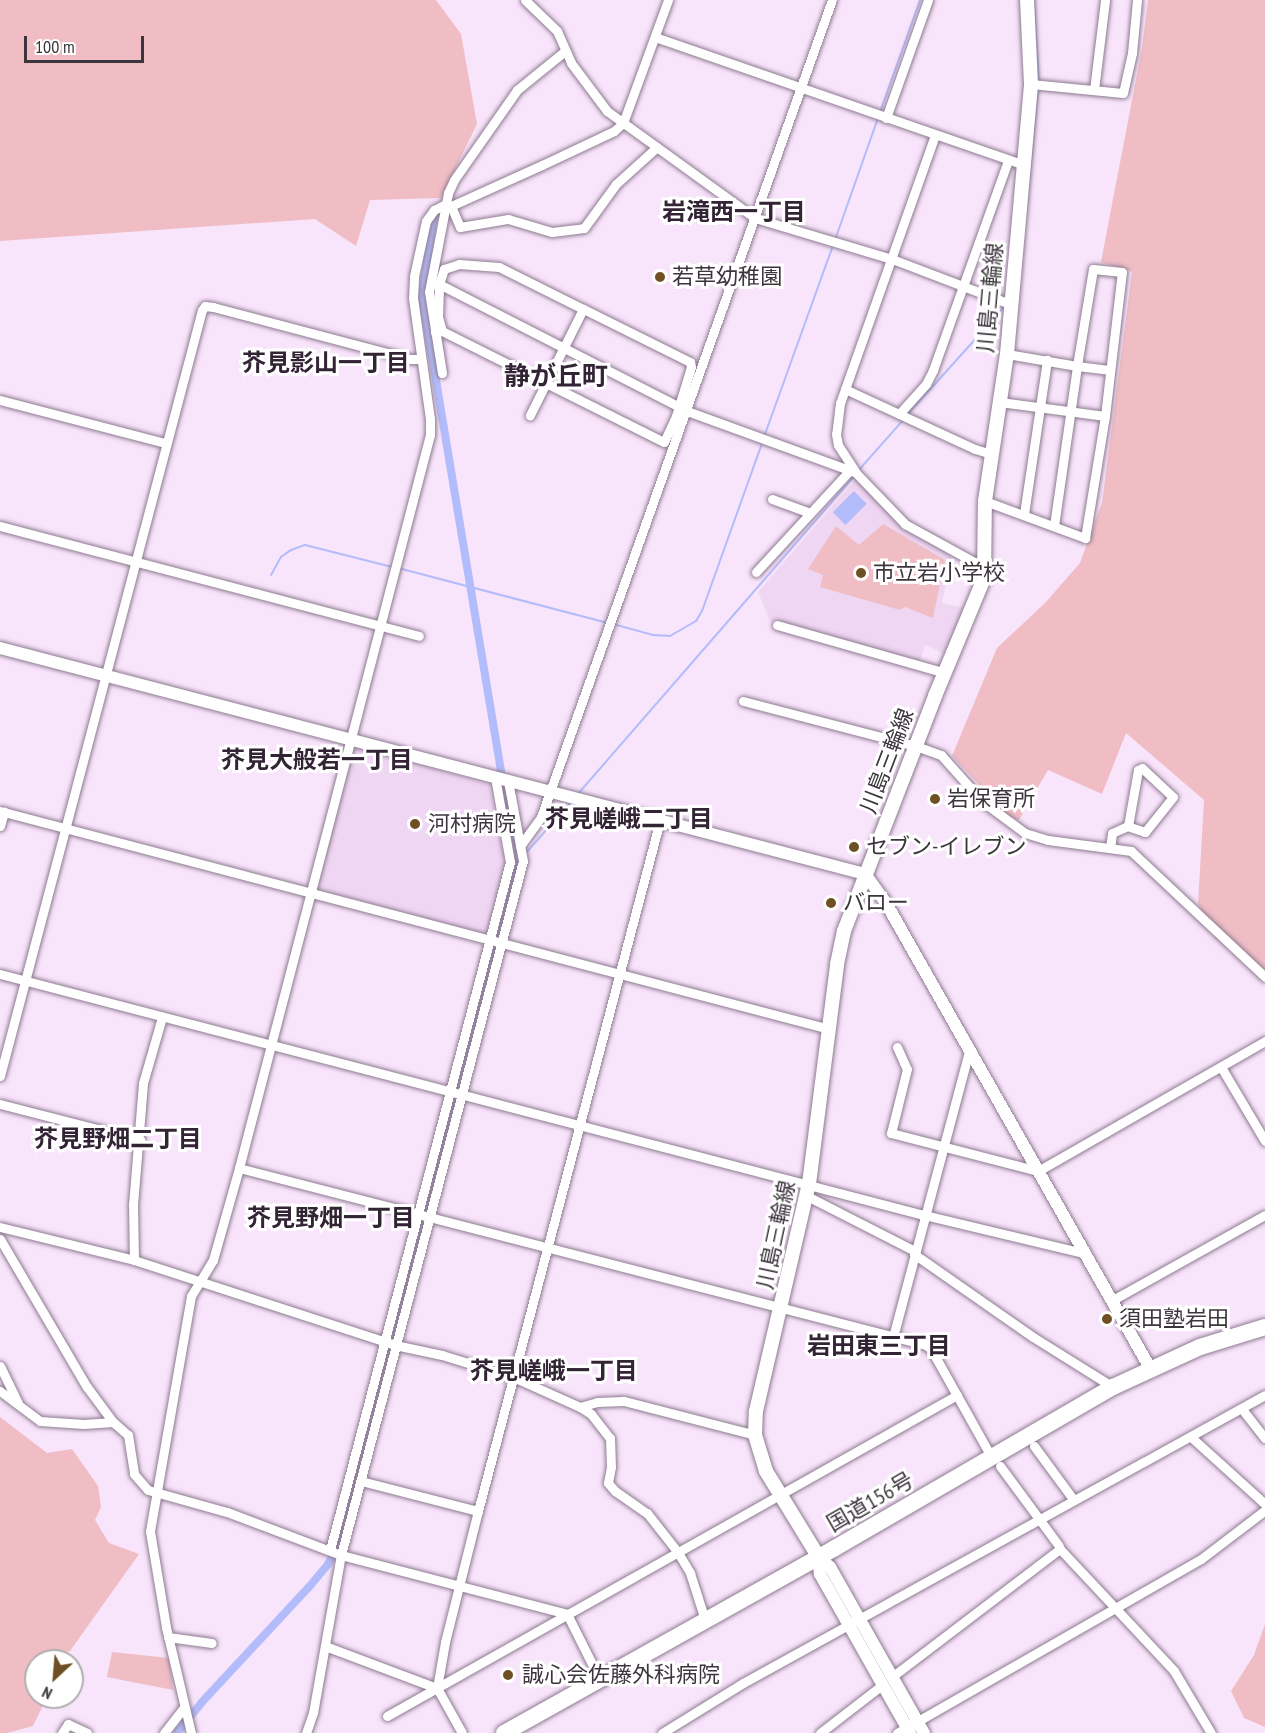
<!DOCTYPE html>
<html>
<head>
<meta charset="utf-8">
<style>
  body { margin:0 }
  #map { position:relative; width:1265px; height:1733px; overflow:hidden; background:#f8e4fb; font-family:"PT Sans Narrow","Noto Sans JP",sans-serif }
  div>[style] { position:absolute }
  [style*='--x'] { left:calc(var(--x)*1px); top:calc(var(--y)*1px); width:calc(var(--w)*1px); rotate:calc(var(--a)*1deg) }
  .built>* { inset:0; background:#efd6f2 }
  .green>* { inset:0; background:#f0bdc5 }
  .water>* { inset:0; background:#b3bcfa; transform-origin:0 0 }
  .stream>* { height:2px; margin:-1px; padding:0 1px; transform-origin:1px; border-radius:1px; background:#b3bcfa }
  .canal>* { height:8px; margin:-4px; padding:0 4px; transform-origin:4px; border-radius:4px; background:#b3bcfa }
  .roads { filter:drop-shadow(0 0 2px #8d7b90) drop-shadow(0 0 2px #8d7b90) }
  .street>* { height:9px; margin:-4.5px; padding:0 4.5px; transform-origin:4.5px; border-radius:4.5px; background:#fff }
  .secondary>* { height:12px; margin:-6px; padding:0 6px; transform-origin:6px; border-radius:6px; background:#fff }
  .primary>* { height:14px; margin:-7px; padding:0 7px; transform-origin:7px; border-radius:7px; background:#fff }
  .highway>* { height:16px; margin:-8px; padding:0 8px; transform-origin:8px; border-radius:8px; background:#fff }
  .dots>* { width:16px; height:16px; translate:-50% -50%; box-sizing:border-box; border:3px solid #fff; border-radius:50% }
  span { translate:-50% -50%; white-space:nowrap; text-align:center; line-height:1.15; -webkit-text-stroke:6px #fff; paint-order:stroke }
  .poi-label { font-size:22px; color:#3c353d }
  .left { translate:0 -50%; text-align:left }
  .street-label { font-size:22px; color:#3c353d }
  .neighbourhood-label { font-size:24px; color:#332435; font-weight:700 }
  .quarter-label { font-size:26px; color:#332435; font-weight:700 }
  .north { position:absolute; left:24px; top:1649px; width:60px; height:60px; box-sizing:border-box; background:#fff; border:2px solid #b1aeb1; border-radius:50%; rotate:206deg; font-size:16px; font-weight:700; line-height:24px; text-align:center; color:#3c353d }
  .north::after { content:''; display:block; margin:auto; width:21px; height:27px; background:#6e5024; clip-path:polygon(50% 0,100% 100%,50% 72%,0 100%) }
  .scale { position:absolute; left:24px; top:36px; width:120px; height:27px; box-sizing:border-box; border:3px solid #3c353d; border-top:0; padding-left:8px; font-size:18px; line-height:21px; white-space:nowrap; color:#3c353d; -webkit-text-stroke:4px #fff; paint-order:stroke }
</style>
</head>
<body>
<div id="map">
  <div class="built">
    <div style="clip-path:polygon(857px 478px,899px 524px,952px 554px,942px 603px,968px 609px,947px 655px,925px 645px,920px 661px,770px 621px,758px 592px)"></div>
    <div style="clip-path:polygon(355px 748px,489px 784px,505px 863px,486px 934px,320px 892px,316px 888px,352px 750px)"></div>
  </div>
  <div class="green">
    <div style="clip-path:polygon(0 0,436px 0,461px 34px,477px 124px,441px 198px,370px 200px,356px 246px,315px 219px,0 241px)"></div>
    <div style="clip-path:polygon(1148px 0,1265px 0,1265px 972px,1215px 938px,1198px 904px,1204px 800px,1126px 733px,1102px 794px,1048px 770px,1019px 820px,1010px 817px,952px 756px,997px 648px,1046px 602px,1080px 563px,1102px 503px,1132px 272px,1101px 262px,1142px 48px)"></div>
    <div style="clip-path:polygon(883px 524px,945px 560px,933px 618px,905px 607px,900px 610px,820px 587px,823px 575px,808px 569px,836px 526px,859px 545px)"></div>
    <div style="clip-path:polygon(0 1417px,47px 1453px,72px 1449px,98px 1486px,101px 1507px,95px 1520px,109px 1543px,139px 1554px,70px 1651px,55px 1655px,54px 1661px,36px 1661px,36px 1697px,47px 1697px,33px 1726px,7px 1733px,0 1733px)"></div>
    <div style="clip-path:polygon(1265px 1624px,1265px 1727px,1244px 1718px,1231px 1691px,1254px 1655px)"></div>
    <div style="clip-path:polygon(112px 1652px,169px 1658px,173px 1690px,107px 1677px)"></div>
  </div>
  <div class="water">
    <div style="left:854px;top:491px;width:18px;height:30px;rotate:45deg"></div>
  </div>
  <div class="stream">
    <div style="--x:1034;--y:0;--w:83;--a:86.6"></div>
    <div style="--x:880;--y:112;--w:119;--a:-70.3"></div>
    <div style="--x:1027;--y:203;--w:115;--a:-84.5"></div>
    <div style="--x:835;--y:240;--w:129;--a:-70.6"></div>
    <div style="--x:907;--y:415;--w:148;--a:-48"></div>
    <div style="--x:764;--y:437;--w:204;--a:-70.2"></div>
    <div style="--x:858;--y:471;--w:69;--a:-48.5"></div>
    <div style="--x:398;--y:568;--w:216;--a:14.7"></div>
    <div style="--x:271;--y:575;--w:21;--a:-61"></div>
    <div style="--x:281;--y:557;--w:12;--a:-35"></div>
    <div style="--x:291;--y:550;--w:15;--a:-20"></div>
    <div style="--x:305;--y:545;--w:90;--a:14.2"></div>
    <div style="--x:613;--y:624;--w:41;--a:15.4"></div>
    <div style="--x:653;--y:635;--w:17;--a:3"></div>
    <div style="--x:670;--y:636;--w:30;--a:-30"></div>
    <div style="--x:696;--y:621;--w:12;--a:-59"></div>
    <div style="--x:702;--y:611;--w:178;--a:-70.3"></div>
    <div style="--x:577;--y:795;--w:422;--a:-49"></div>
    <div style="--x:525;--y:854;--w:69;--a:-48.5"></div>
  </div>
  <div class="canal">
    <div style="--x:177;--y:1733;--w:40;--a:-51"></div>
    <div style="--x:202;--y:1702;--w:157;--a:-47.1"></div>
    <div style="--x:309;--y:1587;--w:30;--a:-50"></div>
    <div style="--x:328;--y:1564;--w:22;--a:-60"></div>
    <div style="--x:339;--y:1545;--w:707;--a:-75.49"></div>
    <div style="--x:516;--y:861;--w:573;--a:-99.45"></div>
    <div style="--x:422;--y:296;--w:81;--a:-81.5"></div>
  </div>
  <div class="roads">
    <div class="street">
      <div style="--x:525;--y:0;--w:45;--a:44.1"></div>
      <div style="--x:557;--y:31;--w:35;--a:66"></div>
      <div style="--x:571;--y:63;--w:60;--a:53.1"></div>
      <div style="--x:607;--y:111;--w:183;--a:35.9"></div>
      <div style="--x:755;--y:218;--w:143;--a:16.7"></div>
      <div style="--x:892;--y:259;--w:126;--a:20.9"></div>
      <div style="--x:655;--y:37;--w:391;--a:19.1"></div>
      <div style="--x:1031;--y:84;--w:92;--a:5.6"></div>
      <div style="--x:1123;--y:93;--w:41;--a:-77.3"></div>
      <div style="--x:1132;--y:53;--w:53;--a:-84.6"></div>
      <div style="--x:1094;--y:90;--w:91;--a:-83"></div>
      <div style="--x:886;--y:118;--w:125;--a:-70.4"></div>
      <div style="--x:935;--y:135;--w:284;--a:109.5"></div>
      <div style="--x:840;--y:403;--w:31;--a:97"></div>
      <div style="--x:836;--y:434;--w:11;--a:80"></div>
      <div style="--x:838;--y:445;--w:33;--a:57"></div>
      <div style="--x:856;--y:473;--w:71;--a:46.1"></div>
      <div style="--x:905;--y:524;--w:91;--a:28.8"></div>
      <div style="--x:451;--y:206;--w:23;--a:67"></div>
      <div style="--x:460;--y:227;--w:49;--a:-9.5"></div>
      <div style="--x:508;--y:219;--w:46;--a:16.5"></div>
      <div style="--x:552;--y:232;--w:32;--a:-7"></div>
      <div style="--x:584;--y:228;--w:54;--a:-54"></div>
      <div style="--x:616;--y:184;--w:55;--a:-42.1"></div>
      <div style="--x:439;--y:284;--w:16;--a:-72"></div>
      <div style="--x:444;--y:269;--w:16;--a:-18"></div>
      <div style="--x:459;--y:264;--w:40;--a:4.3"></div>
      <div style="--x:499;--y:267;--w:94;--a:26.6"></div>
      <div style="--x:583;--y:309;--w:119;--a:116.6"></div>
      <div style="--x:442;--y:331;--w:15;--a:-106"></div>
      <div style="--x:438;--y:317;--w:33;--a:-88"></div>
      <div style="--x:439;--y:284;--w:279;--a:27.1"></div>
      <div style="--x:687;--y:411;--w:179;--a:20"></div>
      <div style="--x:435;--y:332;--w:7;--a:-8"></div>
      <div style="--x:442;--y:331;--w:248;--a:26.6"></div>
      <div style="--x:664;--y:442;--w:29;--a:-65"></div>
      <div style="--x:676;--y:416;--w:51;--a:-73"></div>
      <div style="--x:691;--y:367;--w:5;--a:-101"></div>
      <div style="--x:690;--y:362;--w:119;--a:-153.6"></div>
      <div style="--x:442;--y:373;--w:82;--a:-99.1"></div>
      <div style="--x:429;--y:292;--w:101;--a:-79.1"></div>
      <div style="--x:448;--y:193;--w:14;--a:-65"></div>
      <div style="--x:454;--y:180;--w:110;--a:-55"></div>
      <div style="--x:517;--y:90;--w:62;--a:-39.1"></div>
      <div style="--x:845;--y:389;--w:143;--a:24.8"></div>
      <div style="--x:975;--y:449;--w:17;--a:17"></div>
      <div style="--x:0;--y:400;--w:171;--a:14.6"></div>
      <div style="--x:1000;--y:402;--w:106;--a:7.6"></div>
      <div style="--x:899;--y:414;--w:40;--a:-48"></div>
      <div style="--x:926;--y:384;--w:16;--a:-63"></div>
      <div style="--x:933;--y:370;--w:222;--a:-70.3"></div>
      <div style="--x:772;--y:499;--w:40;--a:20.2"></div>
      <div style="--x:985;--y:501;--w:107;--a:20.3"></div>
      <div style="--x:1085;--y:538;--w:124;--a:-80.7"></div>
      <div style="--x:1105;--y:416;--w:145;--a:-83.3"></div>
      <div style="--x:1122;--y:272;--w:29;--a:-174"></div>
      <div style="--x:1093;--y:269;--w:98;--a:99.4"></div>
      <div style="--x:1077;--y:366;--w:71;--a:-170.3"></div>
      <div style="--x:1024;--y:514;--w:156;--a:-81.5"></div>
      <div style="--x:0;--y:526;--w:433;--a:14.7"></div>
      <div style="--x:1054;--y:526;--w:162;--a:-81.8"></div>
      <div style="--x:1077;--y:366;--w:32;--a:7"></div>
      <div style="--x:756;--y:572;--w:139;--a:-47.3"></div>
      <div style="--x:777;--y:625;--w:175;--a:15.9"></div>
      <div style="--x:743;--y:701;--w:179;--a:14.6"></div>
      <div style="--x:916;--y:746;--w:27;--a:20"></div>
      <div style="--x:941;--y:755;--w:63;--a:48.2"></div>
      <div style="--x:983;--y:802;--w:52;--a:36.4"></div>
      <div style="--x:1025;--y:833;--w:24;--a:17"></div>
      <div style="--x:1048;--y:840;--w:84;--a:7.5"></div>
      <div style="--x:1131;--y:851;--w:184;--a:43.2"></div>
      <div style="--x:0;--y:811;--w:857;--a:14.73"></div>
      <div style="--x:0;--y:826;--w:15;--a:-74"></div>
      <div style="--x:520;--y:846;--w:36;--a:-54"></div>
      <div style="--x:541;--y:817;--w:867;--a:-70.4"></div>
      <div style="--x:1110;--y:848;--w:15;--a:-82"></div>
      <div style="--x:1112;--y:833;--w:17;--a:-24"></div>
      <div style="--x:1128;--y:826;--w:57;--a:-79.9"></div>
      <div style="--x:1138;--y:770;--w:4;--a:-27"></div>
      <div style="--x:1142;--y:768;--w:42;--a:43.1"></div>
      <div style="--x:1173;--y:797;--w:45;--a:128.7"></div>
      <div style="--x:1145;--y:832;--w:18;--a:-161"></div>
      <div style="--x:0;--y:974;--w:955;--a:14.62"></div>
      <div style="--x:924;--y:1215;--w:163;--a:13.4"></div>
      <div style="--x:897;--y:1047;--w:24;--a:66"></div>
      <div style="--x:907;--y:1069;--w:66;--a:104"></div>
      <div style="--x:891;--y:1133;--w:152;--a:14.5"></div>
      <div style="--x:1038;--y:1171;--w:262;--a:-29.8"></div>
      <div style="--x:1221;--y:1067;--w:86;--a:59.3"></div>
      <div style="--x:0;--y:1076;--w:792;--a:-75.23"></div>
      <div style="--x:202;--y:310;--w:5;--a:-53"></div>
      <div style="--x:205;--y:306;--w:8;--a:7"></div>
      <div style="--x:213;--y:307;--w:204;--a:14.8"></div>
      <div style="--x:410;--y:359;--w:11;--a:0"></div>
      <div style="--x:0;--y:1104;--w:145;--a:14.4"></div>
      <div style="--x:239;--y:1168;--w:709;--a:14.45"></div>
      <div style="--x:926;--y:1345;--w:6;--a:39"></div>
      <div style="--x:931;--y:1349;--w:125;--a:60.8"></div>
      <div style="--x:807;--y:1196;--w:121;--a:27"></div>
      <div style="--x:0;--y:1227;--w:138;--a:13.8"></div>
      <div style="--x:134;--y:1260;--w:274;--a:18"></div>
      <div style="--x:395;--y:1345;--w:48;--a:12"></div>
      <div style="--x:442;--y:1355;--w:74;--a:17.2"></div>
      <div style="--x:513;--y:1377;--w:73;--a:24.1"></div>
      <div style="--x:580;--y:1407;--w:13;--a:32"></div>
      <div style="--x:591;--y:1414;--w:31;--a:52"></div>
      <div style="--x:610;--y:1438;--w:29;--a:88"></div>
      <div style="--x:611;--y:1467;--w:16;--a:101"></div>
      <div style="--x:608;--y:1483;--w:11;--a:49"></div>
      <div style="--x:615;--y:1491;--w:39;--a:35"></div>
      <div style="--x:647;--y:1513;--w:48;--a:51.7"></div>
      <div style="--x:677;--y:1551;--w:26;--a:59"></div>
      <div style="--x:690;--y:1573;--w:49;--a:72.3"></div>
      <div style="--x:0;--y:1239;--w:172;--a:59.6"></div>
      <div style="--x:87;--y:1387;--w:44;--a:53.4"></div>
      <div style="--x:113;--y:1422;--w:20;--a:41"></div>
      <div style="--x:128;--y:1435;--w:39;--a:81"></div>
      <div style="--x:134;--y:1474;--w:21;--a:49"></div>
      <div style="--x:148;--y:1490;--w:82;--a:15.6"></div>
      <div style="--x:227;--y:1512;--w:122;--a:20.7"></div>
      <div style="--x:341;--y:1555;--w:234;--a:14.6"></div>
      <div style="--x:567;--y:1614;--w:72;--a:63.4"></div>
      <div style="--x:914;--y:1254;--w:145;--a:34.9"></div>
      <div style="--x:1033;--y:1337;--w:94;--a:32"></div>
      <div style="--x:134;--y:1260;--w:55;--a:-91"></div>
      <div style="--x:133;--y:1205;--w:122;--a:-85.3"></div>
      <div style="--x:143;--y:1083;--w:69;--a:-73.9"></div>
      <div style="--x:1111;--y:1301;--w:176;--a:-29.2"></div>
      <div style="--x:893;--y:1337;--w:296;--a:-75.1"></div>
      <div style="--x:0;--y:1366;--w:41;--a:64.1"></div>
      <div style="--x:0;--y:1391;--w:50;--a:36.9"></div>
      <div style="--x:40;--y:1421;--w:44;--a:3.9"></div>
      <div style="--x:84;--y:1424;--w:29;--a:-4"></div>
      <div style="--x:580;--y:1407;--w:18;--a:-16"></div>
      <div style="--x:597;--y:1402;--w:27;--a:-2"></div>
      <div style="--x:624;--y:1401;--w:135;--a:14.5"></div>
      <div style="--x:1242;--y:1409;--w:37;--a:52"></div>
      <div style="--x:1191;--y:1437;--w:100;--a:42.2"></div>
      <div style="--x:1034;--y:1446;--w:66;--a:53.7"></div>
      <div style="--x:1000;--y:1466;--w:99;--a:53.6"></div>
      <div style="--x:361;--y:1481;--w:121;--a:14.4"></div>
      <div style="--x:330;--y:1550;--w:711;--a:-75.34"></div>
      <div style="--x:510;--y:862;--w:86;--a:-100"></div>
      <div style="--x:168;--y:1637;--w:44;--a:7.8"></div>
      <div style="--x:325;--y:1646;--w:120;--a:20.6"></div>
      <div style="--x:437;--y:1688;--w:51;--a:60.9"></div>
      <div style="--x:893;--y:1676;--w:210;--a:-37.3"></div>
      <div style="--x:1060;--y:1549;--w:167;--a:46.9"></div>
      <div style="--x:1174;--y:1671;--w:72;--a:59.2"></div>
      <div style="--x:437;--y:1688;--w:47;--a:-80.1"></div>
      <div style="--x:445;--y:1642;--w:135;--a:-75.9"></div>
      <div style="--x:478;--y:1511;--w:715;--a:-75.24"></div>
      <div style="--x:387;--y:1716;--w:654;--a:-29.39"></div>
      <div style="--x:62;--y:1733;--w:11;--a:-56"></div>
      <div style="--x:68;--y:1724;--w:21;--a:25"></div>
      <div style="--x:164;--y:1733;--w:31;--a:-52"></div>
      <div style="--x:191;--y:1733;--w:109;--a:-103.3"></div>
      <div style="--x:166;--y:1627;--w:97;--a:-99.5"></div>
      <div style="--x:150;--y:1531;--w:239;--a:-80.1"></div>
      <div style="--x:191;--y:1296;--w:42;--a:-58.6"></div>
      <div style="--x:213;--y:1260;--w:96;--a:-74.2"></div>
      <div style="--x:239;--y:1168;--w:757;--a:-75.4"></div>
      <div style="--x:430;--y:435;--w:16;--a:-90"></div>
      <div style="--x:430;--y:419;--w:122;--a:-98"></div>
      <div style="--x:413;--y:298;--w:22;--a:-87"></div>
      <div style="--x:414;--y:276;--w:56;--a:-77.7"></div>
      <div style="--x:426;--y:221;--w:14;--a:-54"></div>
      <div style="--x:434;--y:210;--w:13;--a:-27"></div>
      <div style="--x:446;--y:204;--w:5;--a:22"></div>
      <div style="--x:451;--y:206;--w:100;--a:-24.3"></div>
      <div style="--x:542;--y:165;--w:80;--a:-25.3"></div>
      <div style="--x:614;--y:131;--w:12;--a:-42"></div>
      <div style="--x:623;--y:123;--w:131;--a:-69.9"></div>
      <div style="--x:306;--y:1733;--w:21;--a:-71"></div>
      <div style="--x:313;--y:1713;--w:160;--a:-80"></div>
      <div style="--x:341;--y:1555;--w:717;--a:-75.31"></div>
      <div style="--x:523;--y:861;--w:81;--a:-100.6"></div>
      <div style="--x:662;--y:1733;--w:95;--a:-31.7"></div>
      <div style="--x:743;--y:1683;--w:596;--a:-28.89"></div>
      <div style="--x:820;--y:1733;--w:78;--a:-37.7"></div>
      <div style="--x:897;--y:1733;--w:350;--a:-29.8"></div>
      <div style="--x:1201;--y:1559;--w:81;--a:-37.4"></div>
    </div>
    <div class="secondary">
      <div style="--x:0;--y:648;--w:894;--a:14.64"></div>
      <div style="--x:865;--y:874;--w:36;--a:54"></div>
      <div style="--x:886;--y:903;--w:535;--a:60.41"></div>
      <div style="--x:818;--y:1556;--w:16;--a:43"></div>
      <div style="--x:830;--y:1567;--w:191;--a:60.5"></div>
      <div style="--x:818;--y:1556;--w:18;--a:84"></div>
      <div style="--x:820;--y:1574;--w:183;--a:60.5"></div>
    </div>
    <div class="primary">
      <div style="--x:818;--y:1556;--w:100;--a:-121.5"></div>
      <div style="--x:766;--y:1471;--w:38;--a:-107"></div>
      <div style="--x:755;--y:1435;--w:24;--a:-88"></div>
      <div style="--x:756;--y:1411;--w:233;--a:-76.9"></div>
      <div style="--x:809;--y:1184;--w:222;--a:-82.7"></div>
      <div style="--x:837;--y:964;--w:34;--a:-78"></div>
      <div style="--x:844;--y:931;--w:252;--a:-68.8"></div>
      <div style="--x:935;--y:696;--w:128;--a:-67.4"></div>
      <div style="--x:984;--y:578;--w:77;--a:-89.3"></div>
      <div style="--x:985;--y:501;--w:149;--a:-81.5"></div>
      <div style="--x:1007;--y:354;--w:271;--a:-84.9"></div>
      <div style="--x:1031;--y:84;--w:84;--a:-92.7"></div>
    </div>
    <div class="highway">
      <div style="--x:504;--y:1733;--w:379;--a:-29.2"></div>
      <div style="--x:835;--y:1548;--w:321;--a:-30.1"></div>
      <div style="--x:1113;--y:1387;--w:96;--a:-24.7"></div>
      <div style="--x:1200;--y:1347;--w:68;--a:-17.1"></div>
    </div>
  </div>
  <div class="dots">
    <div style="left:660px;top:277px;background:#6e5024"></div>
    <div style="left:861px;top:573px;background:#6e5024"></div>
    <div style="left:935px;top:799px;background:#6e5024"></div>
    <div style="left:415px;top:824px;background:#6e5024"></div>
    <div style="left:854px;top:847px;background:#6e5024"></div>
    <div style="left:831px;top:903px;background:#6e5024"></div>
    <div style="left:1107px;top:1319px;background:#6e5024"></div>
    <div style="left:508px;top:1675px;background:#6e5024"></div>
  </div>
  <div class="poi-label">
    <span class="left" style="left:672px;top:277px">若草幼稚園</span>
    <span class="left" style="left:873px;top:573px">市立岩小学校</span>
    <span class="left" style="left:947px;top:799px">岩保育所</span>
    <span class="left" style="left:428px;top:824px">河村病院</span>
    <span class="left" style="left:866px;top:847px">セブン-イレブン</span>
    <span class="left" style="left:843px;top:903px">バロー</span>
    <span class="left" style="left:1119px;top:1319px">須田塾岩田</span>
    <span class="left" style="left:522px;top:1675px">誠心会佐藤外科病院</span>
  </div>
  <div class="street-label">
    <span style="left:990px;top:298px;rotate:-85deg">川島三輪線</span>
    <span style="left:887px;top:761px;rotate:-69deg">川島三輪線</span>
    <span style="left:776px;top:1235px;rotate:-78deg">川島三輪線</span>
    <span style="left:870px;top:1502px;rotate:-30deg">国道156号</span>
  </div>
  <div class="neighbourhood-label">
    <span style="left:734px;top:212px">岩滝西一丁目</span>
    <span style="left:326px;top:363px">芥見影山一丁目</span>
    <span style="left:317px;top:760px">芥見大般若一丁目</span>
    <span style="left:629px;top:819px">芥見嵯峨二丁目</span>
    <span style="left:118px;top:1139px">芥見野畑二丁目</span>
    <span style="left:331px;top:1218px">芥見野畑一丁目</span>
    <span style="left:879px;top:1346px">岩田東三丁目</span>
    <span style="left:554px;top:1371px">芥見嵯峨一丁目</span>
  </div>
  <div class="quarter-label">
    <span style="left:556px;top:376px">静が丘町</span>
  </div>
  <div class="north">N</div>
  <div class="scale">100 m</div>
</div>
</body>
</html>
